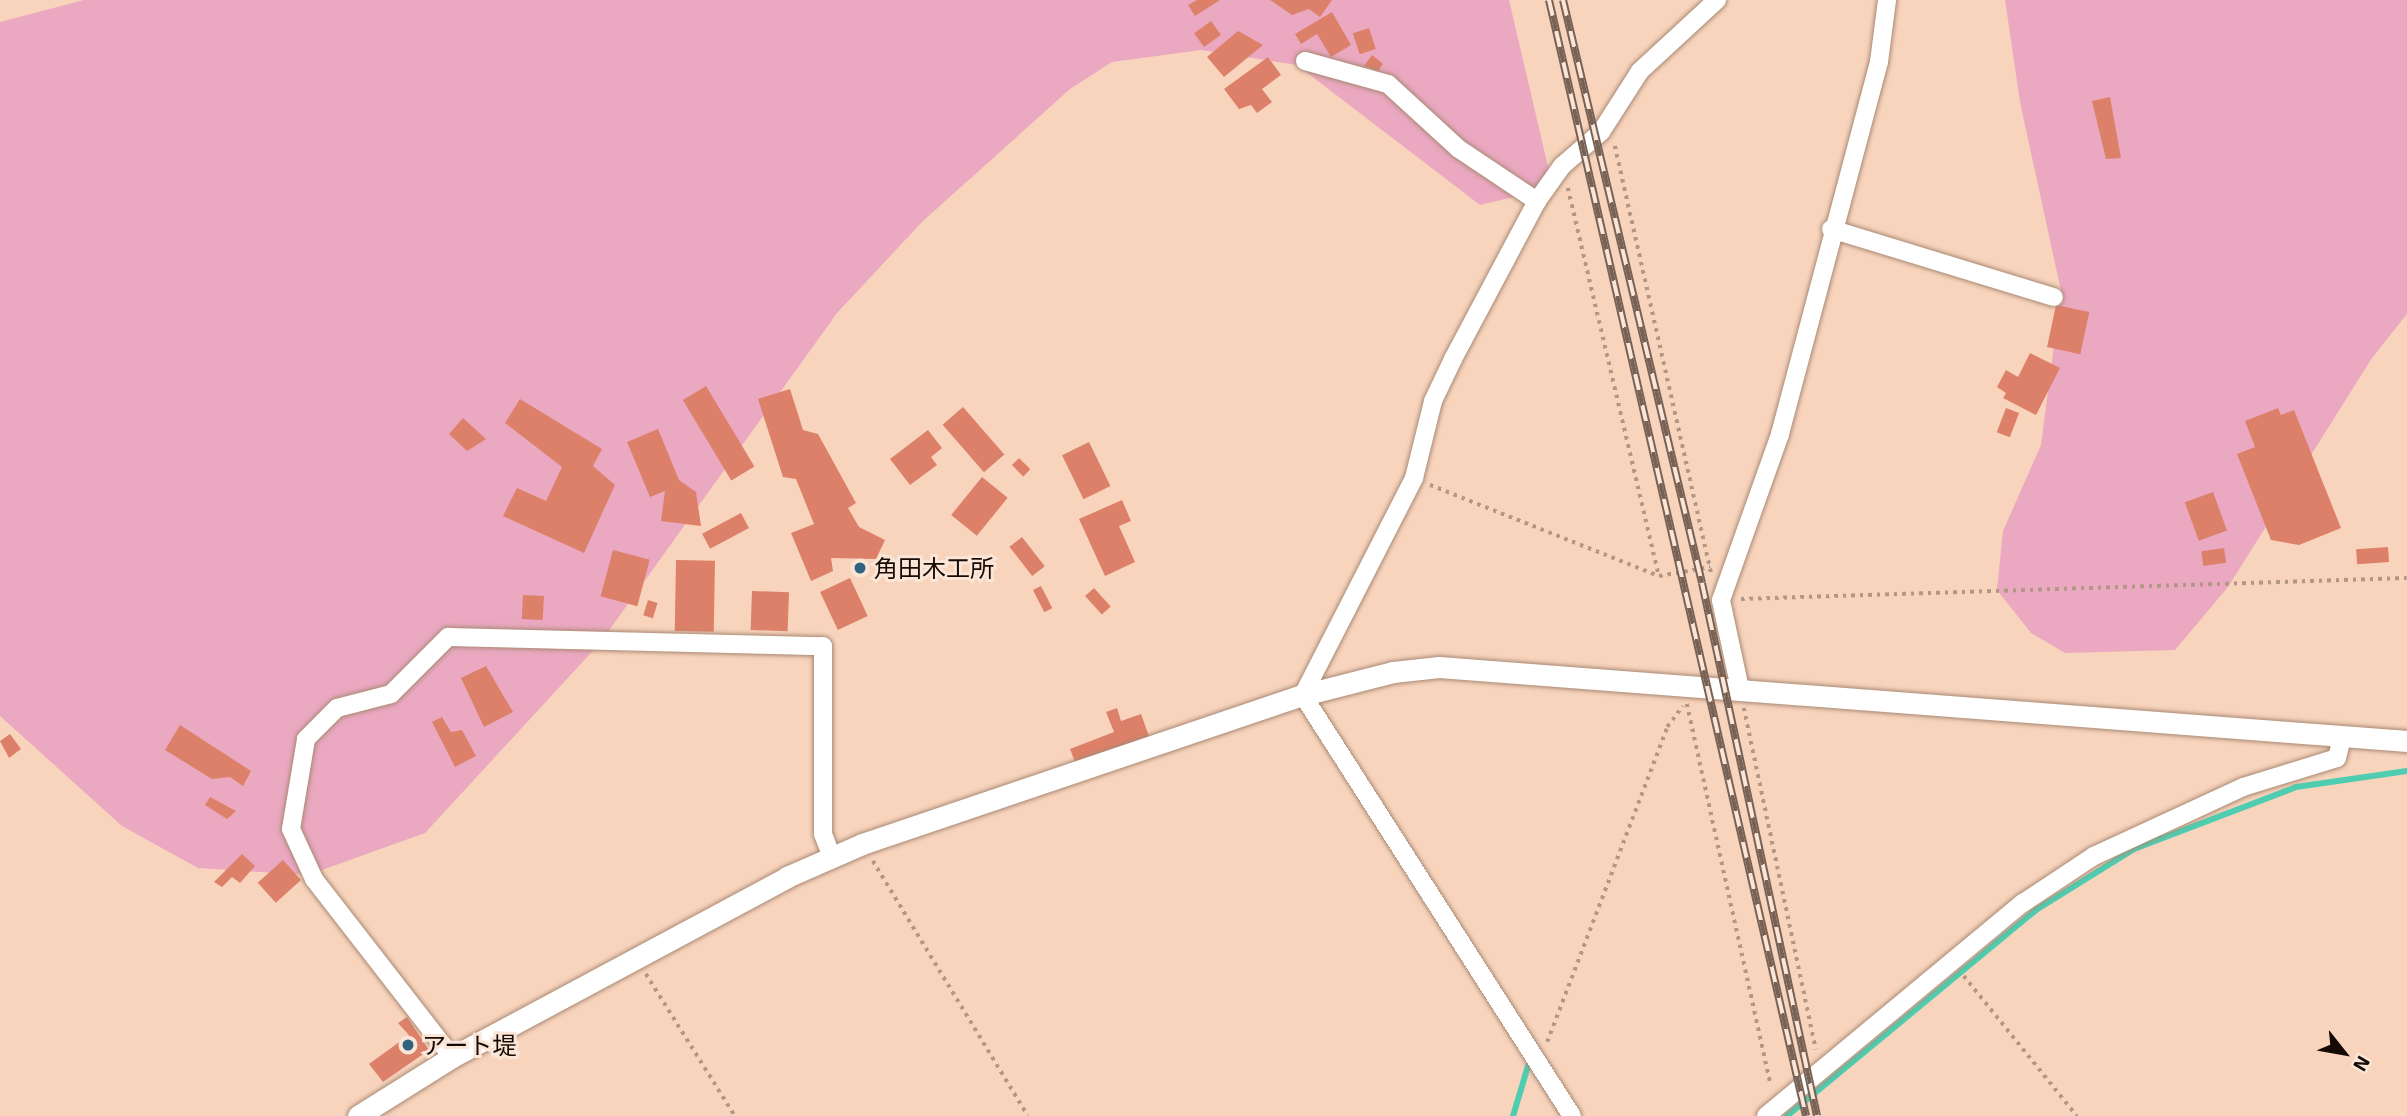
<!DOCTYPE html>
<html>
<head>
<meta charset="utf-8">
<style>
  body { margin:0 }
  #map { position:relative; width:2407px; height:1116px; overflow:hidden; background:#f8d4bd; font-family:"Exo 2","Noto Sans JP",sans-serif }
  div>[style] { position:absolute }
  [style*='--x'] { left:calc(var(--x)*1px); top:calc(var(--y)*1px); width:calc(var(--w)*1px); rotate:calc(var(--a)*1deg) }
  .green>* { inset:0; background:#eaa8c1 }
  .stream>* { height:6px; margin:-3px; padding:0 3px; transform-origin:3px; border-radius:3px; background:#4ecdb0 }
  .building>* { inset:0; background:#dd8069; transform-origin:0 0 }
  .path>* { height:3.5px; margin-top:-1.75px; transform-origin:0; background:repeating-linear-gradient(90deg,#b39785 0 3.5px,transparent 0 8.5px) }
  .roads { filter:drop-shadow(0 0 2px #a98973) drop-shadow(0 0 2px #a98973) }
  .minor>* { height:18px; margin:-9px; padding:0 9px; transform-origin:9px; border-radius:9px; background:#fff }
  .tertiary>* { height:21px; margin:-10.5px; padding:0 10.5px; transform-origin:10.5px; border-radius:10.5px; background:#fff }
  .rail>* { height:8px; margin-top:-4px; transform-origin:0; background:repeating-linear-gradient(90deg,#fae5d7 0 16px,#786255 0 32px); box-sizing:border-box; border-block:2px solid #786255 }
  .dots>* { width:19px; height:19px; translate:-50% -50%; box-sizing:border-box; border:4px solid #fae5d7; border-radius:50% }
  span { translate:-50% -50%; white-space:nowrap; text-align:center; line-height:1.15; -webkit-text-stroke:6px #fae5d7; paint-order:stroke }
  .poi-label { font-size:24px; color:#150a04 }
  .left { translate:0 -50%; text-align:left }
  .north { position:absolute; left:2309px; top:1018px; width:70px; height:70px; -webkit-text-stroke:5px #fae5d7; paint-order:stroke; rotate:121deg; font-size:19px; font-weight:700; line-height:28px; text-align:center; color:#150a04 }
  .north::after { content:''; display:block; margin:auto; width:24px; height:32px; background:#150a04; clip-path:polygon(50% 0,100% 100%,50% 72%,0 100%) }
</style>
</head>
<body>
<div id="map">
  <div class="green">
    <div style="clip-path:polygon(84px 0,1509px 0,1553px 188px,1480px 205px,1297px 65px,1201px 50px,1112px 62px,1070px 89px,923px 221px,837px 313px,600px 643px,425px 833px,308px 875px,198px 868px,122px 826px,0 716px,0 22px)"></div>
    <div style="clip-path:polygon(2005px 0,2407px 0,2407px 314px,2372px 358px,2228px 587px,2175px 650px,2065px 653px,2031px 633px,1997px 590px,2003px 531px,2041px 445px,2061px 291px,2020px 102px)"></div>
  </div>
  <div class="stream">
    <div style="--x:1513;--y:1116;--w:52;--a:-73.3"></div>
    <div style="--x:1787;--y:1116;--w:323;--a:-39.6"></div>
    <div style="--x:2036;--y:910;--w:115;--a:-31.9"></div>
    <div style="--x:2134;--y:849;--w:173;--a:-20.9"></div>
    <div style="--x:2296;--y:787;--w:112;--a:-8.2"></div>
  </div>
  <div class="building">
    <div style="clip-path:polygon(1197px 0,1220px 0,1195px 16px,1188px 5px)"></div>
    <div style="clip-path:polygon(1270px 0,1332px 0,1320px 17px,1309px 9px,1292px 15px)"></div>
    <div style="clip-path:polygon(1332px 12px,1351px 45px,1331px 57px,1317px 34px,1301px 44px,1295px 34px)"></div>
    <div style="left:1211px;top:21px;width:17px;height:21px;rotate:54deg"></div>
    <div style="left:1369px;top:28px;width:22px;height:17px;rotate:72deg"></div>
    <div style="clip-path:polygon(1238px 31px,1263px 45px,1224px 77px,1207px 57px)"></div>
    <div style="clip-path:polygon(1372px 55px,1383px 64px,1378px 71px,1364px 66px)"></div>
    <div style="clip-path:polygon(1268px 57px,1281px 75px,1262px 89px,1272px 102px,1257px 113px,1251px 105px,1239px 109px,1224px 89px)"></div>
    <div style="clip-path:polygon(2110px 97px,2121px 158px,2106px 159px,2092px 101px)"></div>
    <div style="left:2056px;top:305px;width:34px;height:43px;rotate:12deg"></div>
    <div style="clip-path:polygon(2030px 353px,2060px 368px,2036px 415px,2003px 398px,2006px 393px,1997px 387px,2006px 370px,2018px 377px)"></div>
    <div style="left:706px;top:386px;width:94px;height:27px;rotate:59deg"></div>
    <div style="clip-path:polygon(790px 389px,803px 430px,818px 434px,856px 503px,848px 508px,859px 527px,885px 540px,876px 559px,831px 558px,833px 571px,811px 581px,791px 533px,814px 524px,796px 479px,783px 477px,758px 399px)"></div>
    <div style="clip-path:polygon(520px 399px,602px 449px,593px 466px,615px 485px,584px 553px,503px 516px,517px 488px,546px 501px,562px 467px,505px 423px)"></div>
    <div style="left:963px;top:407px;width:63px;height:27px;rotate:49deg"></div>
    <div style="left:2006px;top:408px;width:14px;height:26px;rotate:21deg"></div>
    <div style="clip-path:polygon(2278px 408px,2281px 415px,2294px 410px,2341px 528px,2299px 545px,2271px 540px,2237px 454px,2255px 447px,2245px 421px)"></div>
    <div style="clip-path:polygon(463px 418px,486px 439px,467px 451px,449px 434px)"></div>
    <div style="clip-path:polygon(658px 429px,679px 480px,696px 492px,701px 526px,661px 521px,665px 491px,650px 497px,627px 442px)"></div>
    <div style="clip-path:polygon(928px 430px,942px 448px,931px 457px,937px 465px,910px 485px,890px 459px)"></div>
    <div style="left:1089px;top:442px;width:49px;height:30px;rotate:64deg"></div>
    <div style="left:1019px;top:458px;width:16px;height:10px;rotate:45deg"></div>
    <div style="left:982px;top:477px;width:33px;height:49px;rotate:39deg"></div>
    <div style="left:2213px;top:492px;width:41px;height:30px;rotate:70deg"></div>
    <div style="clip-path:polygon(1122px 500px,1131px 521px,1119px 526px,1135px 562px,1105px 576px,1079px 519px)"></div>
    <div style="left:741px;top:513px;width:17px;height:44px;rotate:62deg"></div>
    <div style="left:1022px;top:537px;width:37px;height:16px;rotate:52deg"></div>
    <div style="left:2388px;top:547px;width:15px;height:32px;rotate:86deg"></div>
    <div style="left:2224px;top:548px;width:15px;height:23px;rotate:82deg"></div>
    <div style="left:613px;top:550px;width:38px;height:48px;rotate:15deg"></div>
    <div style="left:676px;top:560px;width:39px;height:71px;rotate:1deg"></div>
    <div style="left:850px;top:578px;width:42px;height:33px;rotate:65deg"></div>
    <div style="left:1041px;top:586px;width:25px;height:9px;rotate:63deg"></div>
    <div style="left:1094px;top:588px;width:25px;height:12px;rotate:48deg"></div>
    <div style="left:752px;top:591px;width:37px;height:39px;rotate:2deg"></div>
    <div style="left:523px;top:595px;width:21px;height:24px;rotate:3deg"></div>
    <div style="left:648px;top:600px;width:10px;height:16px;rotate:17deg"></div>
    <div style="clip-path:polygon(486px 666px,513px 712px,484px 727px,461px 678px)"></div>
    <div style="clip-path:polygon(1117px 708px,1121px 721px,1141px 714px,1150px 739px,1077px 767px,1070px 749px,1114px 732px,1106px 712px)"></div>
    <div style="clip-path:polygon(442px 717px,451px 732px,462px 730px,476px 756px,455px 767px,432px 722px)"></div>
    <div style="clip-path:polygon(180px 725px,251px 771px,243px 786px,230px 777px,212px 779px,165px 750px)"></div>
    <div style="clip-path:polygon(10px 734px,21px 749px,9px 758px,0 741px)"></div>
    <div style="clip-path:polygon(210px 797px,236px 811px,227px 819px,205px 805px)"></div>
    <div style="clip-path:polygon(242px 854px,255px 866px,240px 883px,232px 877px,222px 887px,214px 882px)"></div>
    <div style="left:283px;top:860px;width:27px;height:34px;rotate:48deg"></div>
    <div style="clip-path:polygon(407px 1017px,429px 1050px,383px 1082px,369px 1064px,409px 1035px,398px 1023px)"></div>
  </div>
  <div class="path">
    <div style="--x:1615;--y:146;--w:437;--a:77.3"></div>
    <div style="--x:1568;--y:188;--w:399;--a:76.8"></div>
    <div style="--x:1659;--y:576;--w:52;--a:-10"></div>
    <div style="--x:1430;--y:485;--w:246;--a:21.7"></div>
    <div style="--x:1741;--y:599;--w:666;--a:-1.81"></div>
    <div style="--x:1687;--y:704;--w:391;--a:77.6"></div>
    <div style="--x:1744;--y:708;--w:349;--a:78.1"></div>
    <div style="--x:873;--y:861;--w:298;--a:58.7"></div>
    <div style="--x:646;--y:974;--w:168;--a:57.9"></div>
    <div style="--x:1964;--y:976;--w:180;--a:51.1"></div>
    <div style="--x:1547;--y:1042;--w:337;--a:-69.1"></div>
    <div style="--x:1667;--y:727;--w:26;--a:-53"></div>
  </div>
  <div class="roads">
    <div class="minor">
      <div style="--x:1305;--y:61;--w:86;--a:15.5"></div>
      <div style="--x:1388;--y:84;--w:96;--a:42.5"></div>
      <div style="--x:1459;--y:149;--w:94;--a:33.7"></div>
      <div style="--x:1831;--y:229;--w:233;--a:17"></div>
      <div style="--x:1740;--y:689;--w:91;--a:-102.1"></div>
      <div style="--x:1721;--y:600;--w:176;--a:-70.4"></div>
      <div style="--x:1780;--y:434;--w:385;--a:-75.1"></div>
      <div style="--x:1879;--y:62;--w:63;--a:-82.6"></div>
      <div style="--x:452;--y:1057;--w:225;--a:-127.8"></div>
      <div style="--x:314;--y:879;--w:55;--a:-114.7"></div>
      <div style="--x:291;--y:829;--w:91;--a:-80.5"></div>
      <div style="--x:306;--y:739;--w:44;--a:-45"></div>
      <div style="--x:337;--y:708;--w:56;--a:-14.5"></div>
      <div style="--x:391;--y:694;--w:81;--a:-45"></div>
      <div style="--x:448;--y:637;--w:375;--a:1.4"></div>
      <div style="--x:823;--y:646;--w:188;--a:90"></div>
      <div style="--x:823;--y:834;--w:25;--a:69"></div>
      <div style="--x:1572;--y:1116;--w:500;--a:-122.6"></div>
      <div style="--x:1303;--y:695;--w:244;--a:-62.9"></div>
      <div style="--x:1414;--y:478;--w:79;--a:-76.1"></div>
      <div style="--x:1433;--y:401;--w:47;--a:-64.5"></div>
      <div style="--x:1453;--y:359;--w:179;--a:-62"></div>
      <div style="--x:1537;--y:201;--w:43;--a:-54.5"></div>
      <div style="--x:1562;--y:166;--w:52;--a:-41.1"></div>
      <div style="--x:1601;--y:132;--w:72;--a:-57.4"></div>
      <div style="--x:1640;--y:71;--w:105;--a:-42.7"></div>
      <div style="--x:1766;--y:1116;--w:334;--a:-39.7"></div>
      <div style="--x:2023;--y:903;--w:85;--a:-33.5"></div>
      <div style="--x:2094;--y:856;--w:164;--a:-24.8"></div>
      <div style="--x:2243;--y:787;--w:98;--a:-17.1"></div>
      <div style="--x:2337;--y:758;--w:21;--a:-76"></div>
    </div>
    <div class="tertiary">
      <div style="--x:358;--y:1116;--w:111;--a:-32.1"></div>
      <div style="--x:452;--y:1057;--w:380;--a:-28.2"></div>
      <div style="--x:787;--y:877;--w:82;--a:-23.7"></div>
      <div style="--x:862;--y:844;--w:465;--a:-18.7"></div>
      <div style="--x:1303;--y:695;--w:93;--a:-14.3"></div>
      <div style="--x:1393;--y:672;--w:46;--a:-6.2"></div>
      <div style="--x:1439;--y:667;--w:971;--a:4.37"></div>
    </div>
  </div>
  <div class="rail">
    <div style="--x:1549;--y:0;--w:1145;--a:77.03"></div>
    <div style="--x:1563;--y:0;--w:599;--a:76.59"></div>
    <div style="--x:1702;--y:583;--w:545;--a:77.82"></div>
  </div>
  <div class="dots">
    <div style="left:860px;top:568px;background:#306380"></div>
    <div style="left:408px;top:1045px;background:#306380"></div>
  </div>
  <div class="poi-label">
    <span class="left" style="left:874px;top:568px">角田木工所</span>
    <span class="left" style="left:422px;top:1045px">アート堤</span>
  </div>
  <div class="north">N</div>
</div>
</body>
</html>
